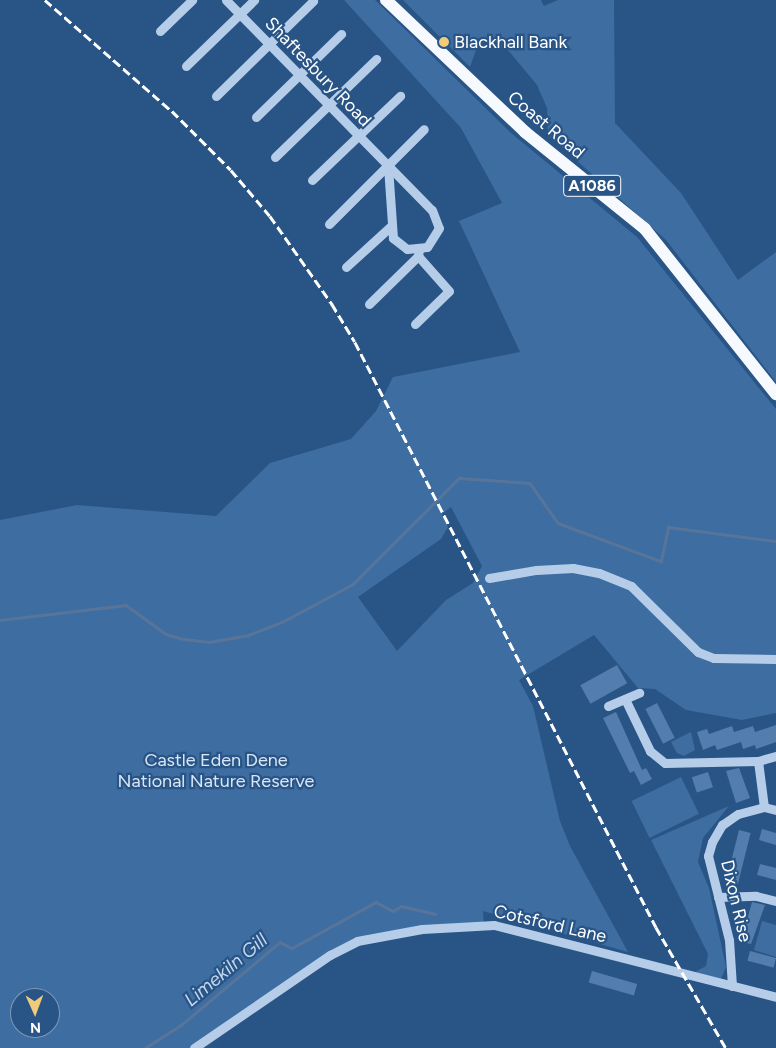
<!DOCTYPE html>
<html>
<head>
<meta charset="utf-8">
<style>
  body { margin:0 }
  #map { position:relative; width:776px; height:1048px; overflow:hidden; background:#295486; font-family:Figtree,sans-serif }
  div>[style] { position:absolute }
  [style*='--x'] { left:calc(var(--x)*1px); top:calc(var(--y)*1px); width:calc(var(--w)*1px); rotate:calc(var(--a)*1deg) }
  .green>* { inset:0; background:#3e6da2; transform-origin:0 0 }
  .stream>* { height:2.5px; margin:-1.25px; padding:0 1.25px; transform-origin:1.25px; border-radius:1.25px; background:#587599 }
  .building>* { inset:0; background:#527dad; transform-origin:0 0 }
  .minor>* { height:9px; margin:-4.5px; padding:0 4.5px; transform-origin:4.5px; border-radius:4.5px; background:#b5cde8 }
  .major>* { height:12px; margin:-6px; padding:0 6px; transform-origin:6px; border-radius:6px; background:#f6f9fe }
  .rail>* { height:2.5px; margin-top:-1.25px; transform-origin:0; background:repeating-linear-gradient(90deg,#fff 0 9px,transparent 0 13px) }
  .dots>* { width:14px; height:14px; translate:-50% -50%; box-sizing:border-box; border:2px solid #295486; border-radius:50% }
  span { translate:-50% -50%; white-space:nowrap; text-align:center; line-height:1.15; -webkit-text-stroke:4.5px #295486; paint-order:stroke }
  .shield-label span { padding:1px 4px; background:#295486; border:1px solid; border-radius:4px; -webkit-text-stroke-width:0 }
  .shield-label { font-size:16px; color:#fff; font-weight:700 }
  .poi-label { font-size:18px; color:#fff }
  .left { translate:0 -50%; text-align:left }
  .street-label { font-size:18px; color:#fff }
  .park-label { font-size:18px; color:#d8e6f6 }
  .water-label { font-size:19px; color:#c0d7ef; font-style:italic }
  .north { position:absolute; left:10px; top:988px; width:50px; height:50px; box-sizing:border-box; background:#295486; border:1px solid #7f98b6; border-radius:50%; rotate:178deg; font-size:14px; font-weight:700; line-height:20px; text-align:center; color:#fff }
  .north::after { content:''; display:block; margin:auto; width:18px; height:22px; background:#efcb7b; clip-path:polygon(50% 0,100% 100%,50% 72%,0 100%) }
</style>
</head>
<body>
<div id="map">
  <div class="green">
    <div style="clip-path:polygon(evenodd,344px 0,375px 0,511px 133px,637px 237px,776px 409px,776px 713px,742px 720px,686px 710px,655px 689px,638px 688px,594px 635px,519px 680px,533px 706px,560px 821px,570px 846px,628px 952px,483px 911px,484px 926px,357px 941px,194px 1048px,0 1048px,0 520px,77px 505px,216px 516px,270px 463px,351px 439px,376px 411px,393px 377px,520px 352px,459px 221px,502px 203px,461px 128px,344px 0,451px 507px,482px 566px,473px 583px,446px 600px,397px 651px,358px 597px,441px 539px,448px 527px,442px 514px,451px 507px,344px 0,20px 998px,50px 998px,50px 1028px,20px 1028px,20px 998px)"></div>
    <div style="clip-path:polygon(403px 0,541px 0,544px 6px,558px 0,614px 0,615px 123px,681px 193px,738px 280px,776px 252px,776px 382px,666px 240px,548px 135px,547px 108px,537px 85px,508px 50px,480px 39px,470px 67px)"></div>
    <div style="clip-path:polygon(691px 732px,695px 750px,684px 756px,677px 753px,671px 742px)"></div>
    <div style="left:681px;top:777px;width:41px;height:55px;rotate:64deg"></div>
    <div style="clip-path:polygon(729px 806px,703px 838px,698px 862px,709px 888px,726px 967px,721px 979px,695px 972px,706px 966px,708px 954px,651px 840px)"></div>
    <div style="clip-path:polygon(762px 921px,776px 925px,776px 957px,754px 950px)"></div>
  </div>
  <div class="stream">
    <div style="--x:0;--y:620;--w:127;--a:-6.8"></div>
    <div style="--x:126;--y:605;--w:49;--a:35.9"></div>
    <div style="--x:166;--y:634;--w:19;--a:16"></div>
    <div style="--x:184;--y:639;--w:25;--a:7"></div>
    <div style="--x:209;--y:642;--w:40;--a:-10"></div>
    <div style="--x:248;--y:635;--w:36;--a:-21"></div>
    <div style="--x:282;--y:622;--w:81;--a:-28.2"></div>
    <div style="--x:353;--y:584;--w:150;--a:-45"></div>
    <div style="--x:459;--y:478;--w:71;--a:4"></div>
    <div style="--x:530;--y:483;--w:49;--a:55"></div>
    <div style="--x:558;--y:523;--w:110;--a:20.3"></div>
    <div style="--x:661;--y:561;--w:35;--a:-78"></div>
    <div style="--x:668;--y:527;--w:109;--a:7.4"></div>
    <div style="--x:145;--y:1048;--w:43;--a:-32.6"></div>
    <div style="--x:181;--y:1025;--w:129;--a:-40"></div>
    <div style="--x:280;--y:942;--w:13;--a:27"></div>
    <div style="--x:292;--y:948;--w:96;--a:-28.7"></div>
    <div style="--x:376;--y:902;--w:19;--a:28"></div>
    <div style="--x:393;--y:911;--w:9;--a:-32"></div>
    <div style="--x:401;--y:906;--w:35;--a:13"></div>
  </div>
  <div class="building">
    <div style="left:617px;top:665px;width:21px;height:42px;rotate:61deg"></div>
    <div style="left:657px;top:703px;width:39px;height:13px;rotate:63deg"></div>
    <div style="clip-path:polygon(616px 712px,642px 770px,646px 768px,652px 779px,641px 785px,634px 771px,630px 773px,603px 718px)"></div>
    <div style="clip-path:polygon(776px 725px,776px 742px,756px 749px,755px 745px,743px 749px,741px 742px,717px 750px,715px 745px,703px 750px,697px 732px,707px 729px,709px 734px,732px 726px,734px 732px,753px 726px,755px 732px)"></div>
    <div style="clip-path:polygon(739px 768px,750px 798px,736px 803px,726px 771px)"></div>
    <div style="left:708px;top:772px;width:16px;height:17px;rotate:72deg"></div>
    <div style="clip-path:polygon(762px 829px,776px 833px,776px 845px,759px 840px)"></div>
    <div style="left:739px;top:830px;width:12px;height:53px;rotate:14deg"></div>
    <div style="clip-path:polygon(760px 864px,776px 868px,776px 880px,757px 875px)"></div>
    <div style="clip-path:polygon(752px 902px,765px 905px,751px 944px,741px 942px)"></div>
    <div style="left:750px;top:951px;width:27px;height:10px;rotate:15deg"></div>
    <div style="left:592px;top:971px;width:47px;height:12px;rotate:16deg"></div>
  </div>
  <div class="minor">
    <div style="--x:226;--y:0;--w:294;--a:45.6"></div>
    <div style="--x:432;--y:210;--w:19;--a:69"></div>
    <div style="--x:439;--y:228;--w:22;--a:122"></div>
    <div style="--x:427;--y:247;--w:20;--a:174"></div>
    <div style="--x:407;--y:249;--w:18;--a:-142"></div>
    <div style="--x:393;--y:238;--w:72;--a:-94"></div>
    <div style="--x:160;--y:31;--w:45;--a:-44.1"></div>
    <div style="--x:186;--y:66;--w:95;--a:-44.1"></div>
    <div style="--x:216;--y:96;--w:136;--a:-44.4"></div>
    <div style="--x:256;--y:117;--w:119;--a:-44.3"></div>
    <div style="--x:275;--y:157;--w:141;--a:-44.1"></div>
    <div style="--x:312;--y:180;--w:122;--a:-43.7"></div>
    <div style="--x:329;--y:224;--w:134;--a:-45"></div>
    <div style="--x:346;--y:267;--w:61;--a:-42.3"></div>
    <div style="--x:369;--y:304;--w:69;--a:-44.4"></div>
    <div style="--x:418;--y:256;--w:6;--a:-81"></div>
    <div style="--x:415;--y:324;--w:47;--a:-44.1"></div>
    <div style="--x:449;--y:291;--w:47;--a:-131.5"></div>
    <div style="--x:489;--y:578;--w:48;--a:-9.7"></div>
    <div style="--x:536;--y:570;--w:37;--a:-3"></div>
    <div style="--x:573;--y:568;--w:26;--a:11"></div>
    <div style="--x:599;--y:573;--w:35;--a:22"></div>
    <div style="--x:631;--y:586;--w:94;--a:44.6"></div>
    <div style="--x:698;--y:652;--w:17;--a:21"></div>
    <div style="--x:714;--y:658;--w:62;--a:0.9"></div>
    <div style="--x:625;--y:699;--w:58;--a:64.3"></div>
    <div style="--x:650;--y:751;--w:19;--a:39"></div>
    <div style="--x:665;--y:763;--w:93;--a:-1.2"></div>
    <div style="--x:758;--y:761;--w:19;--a:-16"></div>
    <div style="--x:608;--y:706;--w:34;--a:-23"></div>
    <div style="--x:758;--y:761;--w:46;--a:82.6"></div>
    <div style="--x:718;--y:897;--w:38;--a:-2"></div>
    <div style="--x:756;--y:896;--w:21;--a:14"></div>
    <div style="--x:732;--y:986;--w:46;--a:-93.7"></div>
    <div style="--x:729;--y:940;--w:87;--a:-104"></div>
    <div style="--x:708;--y:856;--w:15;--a:-74"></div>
    <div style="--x:712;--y:842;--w:20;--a:-60"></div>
    <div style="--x:722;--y:825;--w:19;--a:-35"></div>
    <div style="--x:738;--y:814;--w:27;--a:-15"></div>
    <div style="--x:764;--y:807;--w:12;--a:14"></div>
    <div style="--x:194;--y:1048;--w:165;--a:-34.4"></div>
    <div style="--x:330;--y:955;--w:30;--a:-27"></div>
    <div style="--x:357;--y:941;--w:66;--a:-10.5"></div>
    <div style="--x:422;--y:929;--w:72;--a:-3.2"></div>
    <div style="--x:494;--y:925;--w:291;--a:14.3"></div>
  </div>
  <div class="major">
    <div style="--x:386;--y:0;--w:192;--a:43.5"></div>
    <div style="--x:525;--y:132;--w:154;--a:38.9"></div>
    <div style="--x:645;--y:229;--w:211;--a:51.6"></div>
  </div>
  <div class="rail">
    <div style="--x:45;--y:0;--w:169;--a:41.2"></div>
    <div style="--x:172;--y:111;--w:83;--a:45"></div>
    <div style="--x:231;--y:170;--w:60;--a:49.7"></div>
    <div style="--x:270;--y:216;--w:108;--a:54.8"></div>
    <div style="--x:332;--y:304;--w:44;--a:58.8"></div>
    <div style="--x:355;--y:342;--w:658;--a:62.77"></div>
    <div style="--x:656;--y:927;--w:140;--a:60"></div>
  </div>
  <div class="dots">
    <div style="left:444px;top:42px;background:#efcb7b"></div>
  </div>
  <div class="shield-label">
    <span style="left:592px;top:186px">A1086</span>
  </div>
  <div class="poi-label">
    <span class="left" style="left:454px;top:42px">Blackhall Bank</span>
  </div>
  <div class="street-label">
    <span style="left:318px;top:72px;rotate:46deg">Shaftesbury Road</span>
    <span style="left:546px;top:125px;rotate:40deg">Coast Road</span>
    <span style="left:736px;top:901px;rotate:77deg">Dixon Rise</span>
    <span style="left:550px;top:924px;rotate:13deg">Cotsford Lane</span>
  </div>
  <div class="park-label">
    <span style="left:216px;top:771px">Castle Eden Dene<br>National Nature Reserve</span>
  </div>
  <div class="water-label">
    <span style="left:226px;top:970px;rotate:-40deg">Limekiln Gill</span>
  </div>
  <div class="north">N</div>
</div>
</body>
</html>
